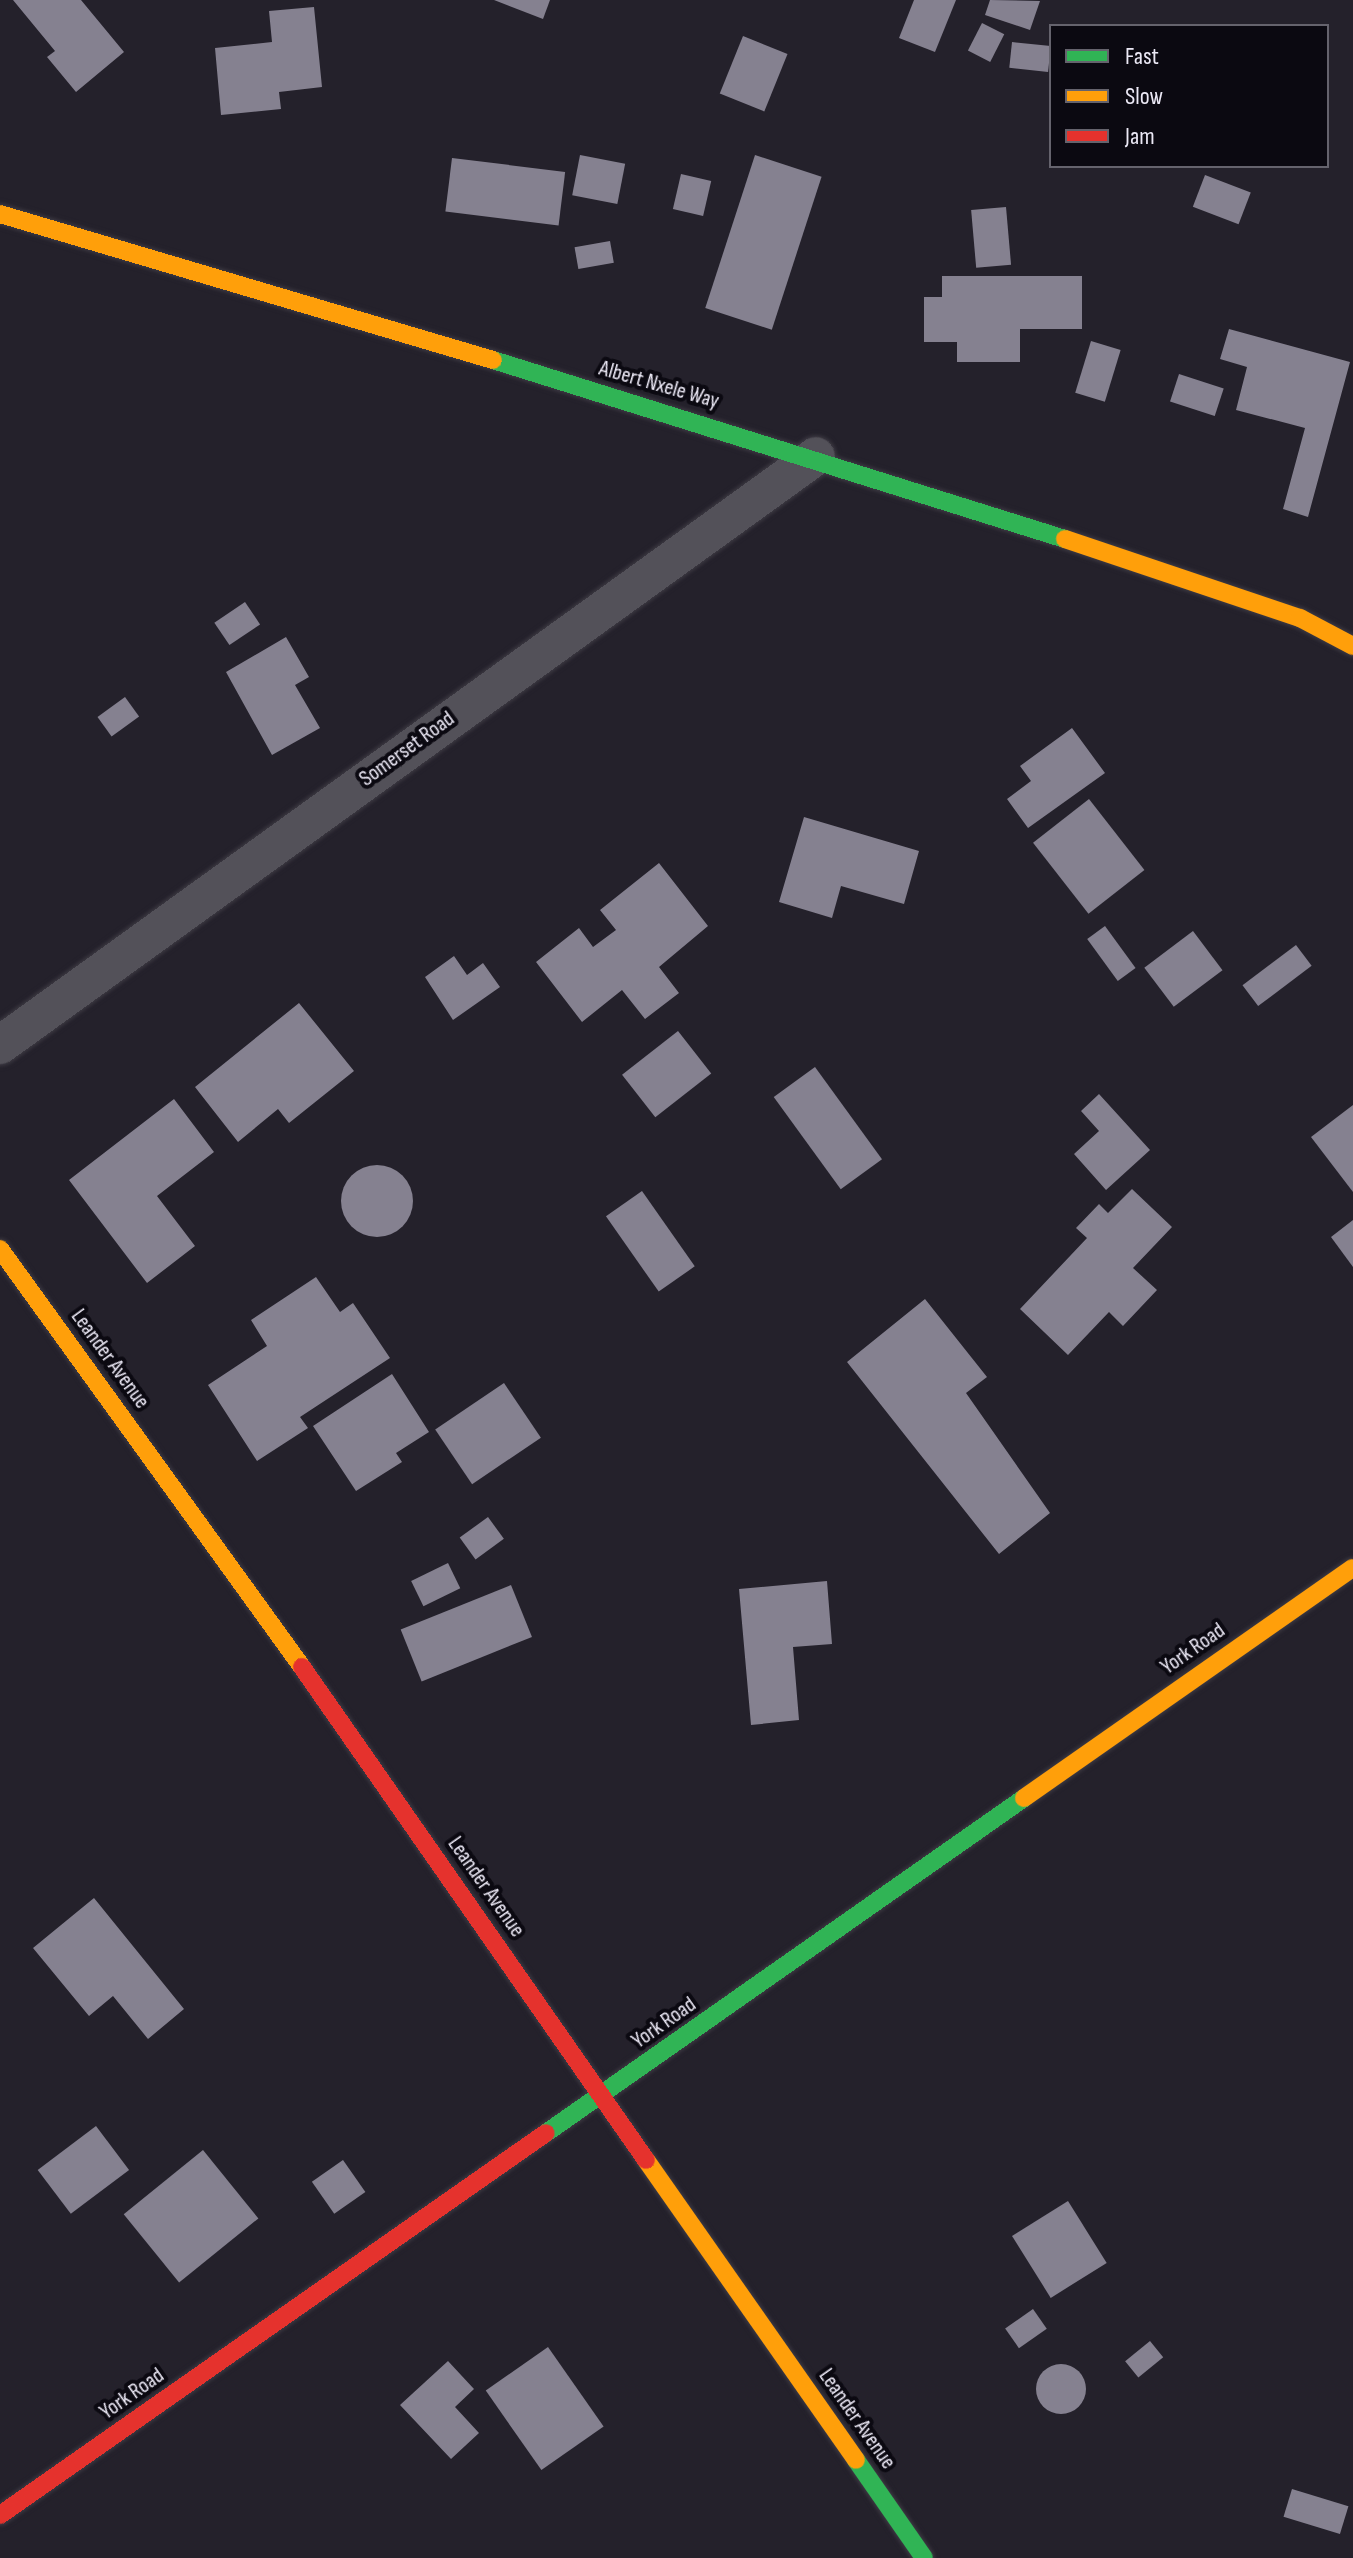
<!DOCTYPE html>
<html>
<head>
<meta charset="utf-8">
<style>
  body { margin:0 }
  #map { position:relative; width:1353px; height:2558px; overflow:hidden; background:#24212b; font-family:"Sofia Sans Condensed",sans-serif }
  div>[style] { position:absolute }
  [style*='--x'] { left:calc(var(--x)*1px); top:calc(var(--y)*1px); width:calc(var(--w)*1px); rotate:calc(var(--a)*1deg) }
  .building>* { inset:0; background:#858190; transform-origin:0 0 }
  .round { border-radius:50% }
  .roads { filter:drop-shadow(0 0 2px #3e3b44) drop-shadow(0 0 2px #3e3b44) }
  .street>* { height:38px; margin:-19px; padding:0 19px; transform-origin:19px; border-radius:19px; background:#535159 }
  .fast>* { height:18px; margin:-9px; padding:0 9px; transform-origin:9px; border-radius:9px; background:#30b455 }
  .slow>* { height:18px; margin:-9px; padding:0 9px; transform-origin:9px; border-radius:9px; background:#ff9f0a }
  .jam>* { height:18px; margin:-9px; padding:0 9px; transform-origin:9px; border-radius:9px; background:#e5322d }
  span { translate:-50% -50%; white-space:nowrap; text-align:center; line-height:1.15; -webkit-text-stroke:8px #0b0911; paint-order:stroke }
  .street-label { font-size:22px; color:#ece9f6 }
  .legend { position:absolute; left:1049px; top:24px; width:280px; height:144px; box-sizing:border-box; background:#0b0911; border:2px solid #65636d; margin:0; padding:10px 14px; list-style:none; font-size:24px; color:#ece9f6 }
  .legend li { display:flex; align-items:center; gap:16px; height:40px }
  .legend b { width:40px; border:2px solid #65636d }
</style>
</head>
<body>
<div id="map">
  <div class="building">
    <div style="clip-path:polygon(13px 0,81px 0,124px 52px,76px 92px,47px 57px,55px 51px)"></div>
    <div style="clip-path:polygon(494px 0,550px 0,543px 19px)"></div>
    <div style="clip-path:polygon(914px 0,956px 0,935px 52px,899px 38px)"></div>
    <div style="clip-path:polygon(990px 0,1040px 1px,1030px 30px,985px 15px)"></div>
    <div style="clip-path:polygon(314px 7px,322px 87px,279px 92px,281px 109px,221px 115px,215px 48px,272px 42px,269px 11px)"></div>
    <div style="left:982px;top:23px;width:25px;height:31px;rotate:27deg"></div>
    <div style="left:743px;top:36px;width:48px;height:62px;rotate:22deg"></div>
    <div style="left:1012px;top:42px;width:39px;height:26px;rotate:6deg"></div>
    <div style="left:580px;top:155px;width:46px;height:41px;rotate:11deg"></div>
    <div style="left:755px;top:155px;width:70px;height:161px;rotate:18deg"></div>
    <div style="left:452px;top:158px;width:114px;height:54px;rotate:7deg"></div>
    <div style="left:681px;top:174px;width:31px;height:36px;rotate:13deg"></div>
    <div style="left:1205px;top:175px;width:49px;height:34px;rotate:21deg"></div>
    <div style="left:1006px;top:207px;width:58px;height:35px;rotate:85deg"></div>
    <div style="left:610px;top:241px;width:22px;height:36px;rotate:80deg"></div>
    <div style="clip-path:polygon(942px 276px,1082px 276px,1082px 329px,1020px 329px,1020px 362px,957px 362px,957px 342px,924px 342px,924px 297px,942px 297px)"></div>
    <div style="clip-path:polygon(1229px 329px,1350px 362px,1308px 517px,1283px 509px,1305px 428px,1236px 410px,1247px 367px,1220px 359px)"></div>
    <div style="left:1091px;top:341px;width:31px;height:54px;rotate:17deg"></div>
    <div style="left:1179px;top:374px;width:47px;height:29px;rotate:18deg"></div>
    <div style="left:245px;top:602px;width:27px;height:37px;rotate:56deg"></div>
    <div style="clip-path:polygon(286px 637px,309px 677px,295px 685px,320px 728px,272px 755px,226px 672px)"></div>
    <div style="left:125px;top:697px;width:24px;height:34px;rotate:54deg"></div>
    <div style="clip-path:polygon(1072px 728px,1105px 773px,1028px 828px,1007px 799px,1031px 781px,1020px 766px)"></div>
    <div style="left:1089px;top:799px;width:90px;height:71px;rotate:52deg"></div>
    <div style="clip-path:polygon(804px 817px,919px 851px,904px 904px,841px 886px,832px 918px,779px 902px)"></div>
    <div style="clip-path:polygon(659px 863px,708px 926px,659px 967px,679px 993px,645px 1019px,622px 990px,582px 1022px,536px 962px,579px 928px,593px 947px,616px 930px,600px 910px)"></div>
    <div style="left:1105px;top:926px;width:52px;height:22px;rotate:54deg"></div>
    <div style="left:1193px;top:931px;width:49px;height:61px;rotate:53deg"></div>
    <div style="left:1296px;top:945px;width:26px;height:67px;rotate:53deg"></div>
    <div style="clip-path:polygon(454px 956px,467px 975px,483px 963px,500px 987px,453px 1020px,425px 977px)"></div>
    <div style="clip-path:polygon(299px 1003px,354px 1071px,289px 1123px,278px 1109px,238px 1142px,195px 1087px)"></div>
    <div style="left:678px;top:1031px;width:54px;height:71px;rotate:52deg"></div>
    <div style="left:815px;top:1067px;width:114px;height:51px;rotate:54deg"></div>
    <div style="clip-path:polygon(1099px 1094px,1150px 1150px,1106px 1190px,1074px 1154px,1099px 1131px,1081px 1111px)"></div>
    <div style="clip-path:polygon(174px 1099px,214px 1152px,157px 1196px,195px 1246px,147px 1283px,69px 1180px)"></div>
    <div style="clip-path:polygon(1353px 1105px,1353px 1192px,1311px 1137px)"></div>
    <div class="round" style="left:341px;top:1165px;width:72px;height:72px"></div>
    <div style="clip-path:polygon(1132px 1189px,1172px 1227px,1133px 1268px,1157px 1290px,1123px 1326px,1109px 1312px,1068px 1355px,1020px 1309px,1087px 1238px,1076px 1228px,1099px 1204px,1108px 1213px)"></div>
    <div style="left:642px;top:1191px;width:92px;height:44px;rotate:55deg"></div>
    <div style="clip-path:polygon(1353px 1220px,1353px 1267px,1331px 1237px)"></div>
    <div style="clip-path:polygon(316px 1277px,340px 1312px,353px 1303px,390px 1358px,300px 1417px,308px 1428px,257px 1461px,208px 1385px,267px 1346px,251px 1320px)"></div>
    <div style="clip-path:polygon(925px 1299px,987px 1377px,966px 1393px,1050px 1513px,999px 1554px,847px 1362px)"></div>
    <div style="clip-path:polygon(392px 1374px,429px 1432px,396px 1453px,402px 1462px,356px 1491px,313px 1426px)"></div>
    <div style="left:504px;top:1383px;width:66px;height:83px;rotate:56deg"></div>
    <div style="left:488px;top:1517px;width:27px;height:35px;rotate:54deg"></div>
    <div style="left:448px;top:1563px;width:28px;height:41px;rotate:64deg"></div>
    <div style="clip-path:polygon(827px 1581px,832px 1644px,793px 1647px,799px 1720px,751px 1725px,739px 1589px)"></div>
    <div style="left:511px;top:1585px;width:56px;height:119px;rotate:68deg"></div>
    <div style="clip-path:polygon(94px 1898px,184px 2009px,148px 2039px,113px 1996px,89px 2016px,33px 1948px)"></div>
    <div style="left:96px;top:2126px;width:55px;height:73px;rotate:53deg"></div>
    <div style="left:203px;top:2150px;width:88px;height:102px;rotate:51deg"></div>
    <div style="left:343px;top:2160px;width:39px;height:38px;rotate:55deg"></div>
    <div style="left:1068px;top:2201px;width:73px;height:66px;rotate:58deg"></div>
    <div style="left:1033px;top:2309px;width:24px;height:34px;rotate:55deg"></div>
    <div style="left:1150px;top:2341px;width:21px;height:32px;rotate:51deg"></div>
    <div style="left:548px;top:2347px;width:97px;height:76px;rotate:55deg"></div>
    <div style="clip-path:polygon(448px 2361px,474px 2389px,455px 2407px,479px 2433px,451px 2459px,400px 2405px)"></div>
    <div class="round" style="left:1036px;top:2364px;width:50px;height:50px"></div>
    <div style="left:1292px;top:2489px;width:59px;height:29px;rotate:17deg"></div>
  </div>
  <div class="roads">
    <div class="street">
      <div style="--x:0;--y:1045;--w:1006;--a:-35.82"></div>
    </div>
    <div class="fast">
      <div style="--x:493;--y:360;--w:599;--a:17.38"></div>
      <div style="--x:546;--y:2133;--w:584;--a:-35.02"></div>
      <div style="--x:856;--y:2460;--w:119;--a:55.2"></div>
    </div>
    <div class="slow">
      <div style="--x:0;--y:214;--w:514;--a:16.5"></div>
      <div style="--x:1065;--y:539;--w:248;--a:18.6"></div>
      <div style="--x:1300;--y:618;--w:60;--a:27.8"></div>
      <div style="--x:0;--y:1249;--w:516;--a:54.15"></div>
      <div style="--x:1024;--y:1798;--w:401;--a:-35"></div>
      <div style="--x:646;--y:2160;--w:366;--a:55"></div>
    </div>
    <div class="jam">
      <div style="--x:302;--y:1667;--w:601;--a:55.09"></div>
      <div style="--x:0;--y:2515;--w:666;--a:-34.98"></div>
    </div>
  </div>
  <div class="street-label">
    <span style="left:659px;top:385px;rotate:16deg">Albert Nxele Way</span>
    <span style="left:407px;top:749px;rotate:-36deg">Somerset Road</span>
    <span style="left:110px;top:1359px;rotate:54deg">Leander Avenue</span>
    <span style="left:1193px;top:1649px;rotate:-35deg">York Road</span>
    <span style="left:486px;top:1887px;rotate:55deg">Leander Avenue</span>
    <span style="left:664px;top:2023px;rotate:-35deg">York Road</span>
    <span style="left:132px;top:2394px;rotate:-35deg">York Road</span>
    <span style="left:857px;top:2419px;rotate:55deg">Leander Avenue</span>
  </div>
  <ul class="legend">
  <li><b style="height:10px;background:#30b455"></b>Fast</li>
  <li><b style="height:10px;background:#ff9f0a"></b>Slow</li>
  <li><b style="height:10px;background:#e5322d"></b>Jam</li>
  </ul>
</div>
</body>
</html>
